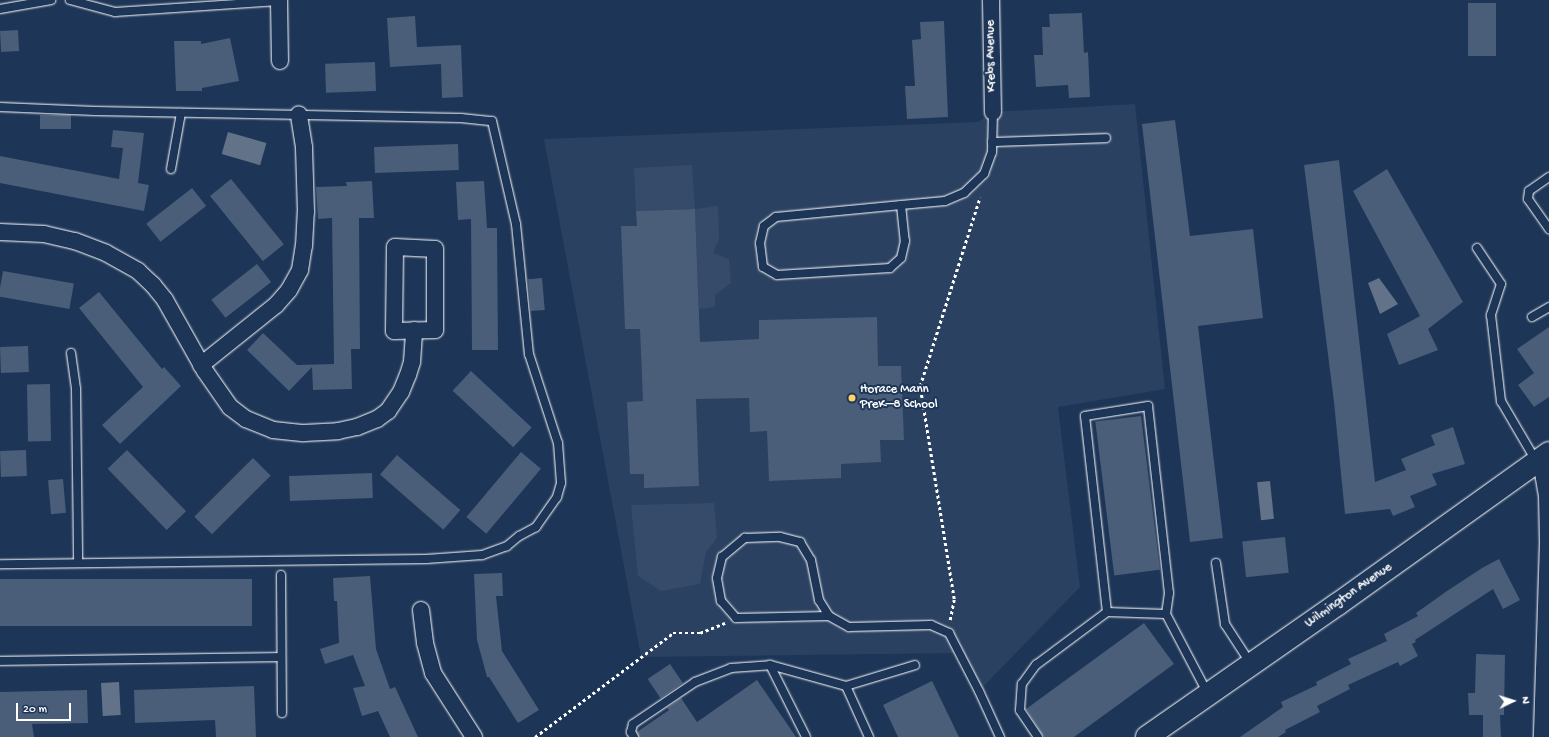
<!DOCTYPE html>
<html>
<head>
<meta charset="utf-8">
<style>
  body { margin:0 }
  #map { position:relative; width:1549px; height:737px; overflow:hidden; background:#1d3557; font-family:"Gochi Hand",sans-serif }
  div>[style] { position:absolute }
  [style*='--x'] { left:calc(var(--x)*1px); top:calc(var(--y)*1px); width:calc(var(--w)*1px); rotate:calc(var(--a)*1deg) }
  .built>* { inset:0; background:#2a4161 }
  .green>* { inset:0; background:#364b69 }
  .water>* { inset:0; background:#617289; transform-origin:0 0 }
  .building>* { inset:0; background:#4a5d79; transform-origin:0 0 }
  .path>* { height:2.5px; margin-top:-1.25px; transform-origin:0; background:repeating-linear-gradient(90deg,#fff 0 3px,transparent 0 6px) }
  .roads { filter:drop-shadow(0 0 1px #fff) drop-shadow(0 0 1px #fff) }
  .lane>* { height:8px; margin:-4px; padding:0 4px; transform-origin:4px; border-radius:4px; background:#1d3557 }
  .street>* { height:16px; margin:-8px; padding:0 8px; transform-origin:8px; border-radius:8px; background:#1d3557 }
  .primary>* { height:22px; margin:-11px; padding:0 11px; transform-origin:11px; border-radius:11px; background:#1d3557 }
  .dots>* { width:11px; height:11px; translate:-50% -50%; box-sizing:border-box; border:2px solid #1d3557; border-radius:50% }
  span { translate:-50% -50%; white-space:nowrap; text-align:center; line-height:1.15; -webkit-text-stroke:4px #1d3557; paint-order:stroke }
  .street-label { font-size:13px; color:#fff }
  .poi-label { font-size:13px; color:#fff }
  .left { translate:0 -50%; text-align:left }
  .north { position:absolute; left:1493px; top:681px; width:40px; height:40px; -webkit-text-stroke:3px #1d3557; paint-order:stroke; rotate:86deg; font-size:11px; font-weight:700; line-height:16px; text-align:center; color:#fff }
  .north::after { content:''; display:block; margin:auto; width:14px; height:18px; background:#fff; clip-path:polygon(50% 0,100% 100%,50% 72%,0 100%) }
  .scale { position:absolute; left:16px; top:703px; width:55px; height:18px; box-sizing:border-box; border:2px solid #fff; border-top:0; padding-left:5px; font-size:12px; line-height:14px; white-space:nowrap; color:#fff; -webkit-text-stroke:3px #1d3557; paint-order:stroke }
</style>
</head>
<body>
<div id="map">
  <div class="built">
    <div style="clip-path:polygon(1135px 104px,1165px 389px,1058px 407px,1080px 587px,979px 691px,960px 653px,641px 657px,544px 139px,978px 122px,993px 112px)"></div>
  </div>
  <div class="green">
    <div style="clip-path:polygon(692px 165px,695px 209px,718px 206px,719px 239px,713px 253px,729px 259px,731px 283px,715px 295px,715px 307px,699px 309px,695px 209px,636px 211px,634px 168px)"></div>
    <div style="clip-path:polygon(714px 503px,717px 538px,706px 552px,700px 584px,661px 591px,638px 576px,631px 505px)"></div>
  </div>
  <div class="water">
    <div style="left:228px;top:132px;width:40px;height:23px;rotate:16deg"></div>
    <div style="clip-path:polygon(1379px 278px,1398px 304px,1380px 314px,1368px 283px)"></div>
    <div style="left:1270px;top:481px;width:38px;height:13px;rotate:84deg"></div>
    <div style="left:119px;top:682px;width:33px;height:18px;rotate:87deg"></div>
  </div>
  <div class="building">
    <div style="left:1468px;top:3px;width:28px;height:53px"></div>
    <div style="clip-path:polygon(1082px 13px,1084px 53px,1088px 52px,1090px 97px,1069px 98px,1068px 85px,1036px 87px,1034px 55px,1043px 55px,1042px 27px,1050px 27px,1049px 14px)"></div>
    <div style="clip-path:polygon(415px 16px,417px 47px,461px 45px,463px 97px,442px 98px,441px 64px,390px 67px,387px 18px)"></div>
    <div style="clip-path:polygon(944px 21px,948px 117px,907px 119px,905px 86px,915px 86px,912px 40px,921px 39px,920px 22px)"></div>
    <div style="left:18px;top:30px;width:21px;height:18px;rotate:87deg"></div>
    <div style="clip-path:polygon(230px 38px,239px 81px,202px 88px,202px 91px,176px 91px,174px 41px,201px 41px,201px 44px)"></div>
    <div style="left:375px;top:62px;width:29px;height:50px;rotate:88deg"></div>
    <div style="left:40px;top:115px;width:31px;height:14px"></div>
    <div style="clip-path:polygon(1175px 120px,1190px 236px,1253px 229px,1263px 318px,1198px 326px,1223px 538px,1190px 542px,1142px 124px)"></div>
    <div style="clip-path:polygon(113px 130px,144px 133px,138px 183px,149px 185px,144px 211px,0 183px,0 156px,119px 179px,123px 148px,111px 147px)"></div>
    <div style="left:458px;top:144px;width:26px;height:84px;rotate:88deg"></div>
    <div style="clip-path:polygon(1339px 160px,1375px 482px,1406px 470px,1401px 459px,1435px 445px,1431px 435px,1453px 427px,1465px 464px,1432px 474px,1437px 485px,1410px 496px,1415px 507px,1393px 516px,1390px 509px,1345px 514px,1334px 402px,1304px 165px)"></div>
    <div style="clip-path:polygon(1387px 169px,1463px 302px,1428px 329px,1438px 350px,1399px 365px,1387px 334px,1420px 316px,1353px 191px)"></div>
    <div style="left:231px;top:179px;width:84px;height:27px;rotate:51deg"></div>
    <div style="clip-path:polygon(372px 181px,374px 218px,359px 218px,360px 349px,351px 349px,352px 389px,313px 390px,312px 367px,289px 391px,247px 350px,263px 333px,297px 365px,334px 364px,332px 218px,318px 219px,316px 187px,347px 186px,346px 182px)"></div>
    <div style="clip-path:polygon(484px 181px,487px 228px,497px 228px,498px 350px,472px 350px,471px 219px,458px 220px,456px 182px)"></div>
    <div style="left:192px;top:188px;width:23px;height:58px;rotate:52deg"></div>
    <div style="clip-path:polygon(695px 209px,700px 342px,759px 339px,759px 320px,877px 317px,878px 366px,901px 366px,904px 440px,880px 440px,881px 462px,841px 464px,841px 478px,769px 481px,767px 431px,750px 432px,749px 398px,696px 399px,699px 486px,644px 488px,644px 474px,630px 474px,627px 402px,643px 401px,640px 329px,625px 329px,621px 226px,637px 226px,636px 211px)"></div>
    <div style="left:257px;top:264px;width:23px;height:58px;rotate:52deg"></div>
    <div style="left:3px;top:271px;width:72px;height:26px;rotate:10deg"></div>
    <div style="left:542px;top:278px;width:32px;height:14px;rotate:85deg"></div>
    <div style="clip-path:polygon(99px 292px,162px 369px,164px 367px,181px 386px,120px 444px,102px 425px,143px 387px,79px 308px)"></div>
    <div style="clip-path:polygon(1549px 327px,1549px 397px,1534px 407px,1518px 385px,1534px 373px,1517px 349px)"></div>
    <div style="left:28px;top:346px;width:26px;height:28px;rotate:88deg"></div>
    <div style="left:471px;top:371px;width:83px;height:27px;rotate:43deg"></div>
    <div style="left:50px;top:384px;width:57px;height:23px;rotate:89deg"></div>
    <div style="left:1141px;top:416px;width:155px;height:46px;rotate:83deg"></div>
    <div style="left:26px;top:450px;width:26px;height:26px;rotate:88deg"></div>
    <div style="left:127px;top:450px;width:85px;height:27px;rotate:46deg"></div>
    <div style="left:521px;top:452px;width:26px;height:85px;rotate:40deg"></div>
    <div style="left:397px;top:455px;width:84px;height:26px;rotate:41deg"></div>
    <div style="left:253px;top:458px;width:25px;height:83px;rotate:45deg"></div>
    <div style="left:372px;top:473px;width:25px;height:83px;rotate:88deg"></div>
    <div style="left:63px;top:479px;width:34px;height:15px;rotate:85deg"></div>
    <div style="left:1285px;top:537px;width:36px;height:43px;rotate:84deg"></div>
    <div style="clip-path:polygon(1499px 559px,1520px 600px,1503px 609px,1493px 589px,1415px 640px,1416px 642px,1412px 644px,1418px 656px,1400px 666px,1398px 662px,1348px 685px,1350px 689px,1317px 706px,1320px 712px,1285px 730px,1286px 732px,1278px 737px,1240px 737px,1283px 707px,1281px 702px,1317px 685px,1316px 682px,1351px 664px,1348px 659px,1387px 641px,1384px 634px,1418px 616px,1416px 613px,1447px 591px,1482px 568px)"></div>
    <div style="clip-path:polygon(502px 573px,503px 596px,496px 596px,502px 651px,539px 710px,518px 723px,489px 677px,487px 677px,477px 640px,474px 574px)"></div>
    <div style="clip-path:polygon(370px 576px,376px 649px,390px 689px,395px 687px,418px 737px,390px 737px,378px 711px,362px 716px,353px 688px,365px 686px,353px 655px,325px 664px,320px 649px,339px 643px,337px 601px,334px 601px,333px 578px)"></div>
    <div style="left:252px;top:579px;width:47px;height:252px;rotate:90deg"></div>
    <div style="clip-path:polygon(1144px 623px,1174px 664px,1074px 737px,1044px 737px,1026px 709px)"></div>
    <div style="clip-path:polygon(1476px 654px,1505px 655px,1504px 715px,1500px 715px,1501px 737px,1483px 737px,1483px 715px,1469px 715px,1468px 693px,1475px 693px)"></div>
    <div style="left:670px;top:664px;width:23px;height:27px;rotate:56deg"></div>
    <div style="clip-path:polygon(757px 680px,796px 737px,639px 737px,637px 732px,669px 710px,667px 708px,681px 698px,697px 722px)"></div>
    <div style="clip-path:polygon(932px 681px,959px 737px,898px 737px,883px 705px)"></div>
    <div style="clip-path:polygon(254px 686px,256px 737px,216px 737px,215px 720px,135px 723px,134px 690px)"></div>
    <div style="clip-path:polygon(87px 690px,88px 723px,32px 724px,34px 737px,0 737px,0 692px)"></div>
  </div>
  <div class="path">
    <div style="--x:950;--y:620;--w:21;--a:-79"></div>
    <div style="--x:954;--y:599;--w:216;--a:-99.1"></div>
    <div style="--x:920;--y:386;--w:198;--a:-72.4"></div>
    <div style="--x:535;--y:737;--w:173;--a:-37"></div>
    <div style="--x:673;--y:633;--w:27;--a:0"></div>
    <div style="--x:700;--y:633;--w:27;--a:-22"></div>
  </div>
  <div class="roads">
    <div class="lane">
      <div style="--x:70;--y:0;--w:47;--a:14.9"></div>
      <div style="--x:115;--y:12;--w:164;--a:-3.8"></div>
      <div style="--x:0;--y:9;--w:52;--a:-10"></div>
      <div style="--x:0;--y:107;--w:95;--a:2.4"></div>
      <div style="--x:95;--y:111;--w:366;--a:1.1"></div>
      <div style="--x:461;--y:118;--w:31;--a:6"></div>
      <div style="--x:492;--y:121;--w:106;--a:76.9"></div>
      <div style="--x:516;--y:224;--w:131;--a:84.3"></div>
      <div style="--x:529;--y:354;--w:94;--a:72"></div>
      <div style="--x:558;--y:443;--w:40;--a:85.7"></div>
      <div style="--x:561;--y:483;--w:15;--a:106"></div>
      <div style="--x:557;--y:497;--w:37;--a:125"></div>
      <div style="--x:536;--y:527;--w:19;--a:152"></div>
      <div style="--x:519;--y:536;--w:16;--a:140"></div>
      <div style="--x:507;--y:546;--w:27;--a:160"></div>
      <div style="--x:482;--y:555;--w:56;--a:175.9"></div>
      <div style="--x:426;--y:559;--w:426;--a:179.3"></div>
      <div style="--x:992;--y:142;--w:114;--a:-2"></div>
      <div style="--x:171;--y:169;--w:57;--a:-79.9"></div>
      <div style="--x:1549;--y:177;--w:24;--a:145"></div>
      <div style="--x:1529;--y:191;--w:8;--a:97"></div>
      <div style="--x:1528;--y:199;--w:37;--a:55"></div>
      <div style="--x:901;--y:205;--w:36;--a:84"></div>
      <div style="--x:905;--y:241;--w:17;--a:103"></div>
      <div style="--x:901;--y:258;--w:15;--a:138"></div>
      <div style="--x:890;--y:268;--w:113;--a:176.5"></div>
      <div style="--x:777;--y:275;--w:16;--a:-150"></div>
      <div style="--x:763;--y:267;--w:24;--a:-97"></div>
      <div style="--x:760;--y:243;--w:17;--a:-77"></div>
      <div style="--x:764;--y:226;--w:15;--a:-37"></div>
      <div style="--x:776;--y:217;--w:126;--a:-5.5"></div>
      <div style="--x:901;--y:205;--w:44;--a:-5.2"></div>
      <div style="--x:945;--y:201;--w:21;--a:-23"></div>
      <div style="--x:964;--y:193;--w:28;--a:-44"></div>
      <div style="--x:984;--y:174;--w:23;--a:-70"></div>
      <div style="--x:992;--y:152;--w:40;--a:-88.6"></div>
      <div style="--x:1477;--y:248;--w:43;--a:56.3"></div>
      <div style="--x:1501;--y:284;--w:33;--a:108"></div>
      <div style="--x:1491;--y:315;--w:87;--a:83.4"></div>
      <div style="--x:1501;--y:401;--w:69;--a:59.7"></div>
      <div style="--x:1532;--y:317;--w:20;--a:-30"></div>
      <div style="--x:71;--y:353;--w:36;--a:82"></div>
      <div style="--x:76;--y:389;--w:173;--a:89.3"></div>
      <div style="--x:1216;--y:563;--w:62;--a:81.6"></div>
      <div style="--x:1225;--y:624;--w:48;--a:57"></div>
      <div style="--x:281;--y:575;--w:138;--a:89.6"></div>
      <div style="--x:1107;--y:612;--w:197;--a:-96.4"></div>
      <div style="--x:1085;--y:416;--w:64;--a:-9"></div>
      <div style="--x:1148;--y:406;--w:188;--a:83.6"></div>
      <div style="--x:1169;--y:593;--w:21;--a:98"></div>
      <div style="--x:829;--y:616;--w:93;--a:178.8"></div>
      <div style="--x:736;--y:618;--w:23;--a:-131"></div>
      <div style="--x:721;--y:601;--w:23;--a:-100"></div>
      <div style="--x:717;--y:578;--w:22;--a:-77"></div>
      <div style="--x:722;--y:557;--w:30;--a:-40"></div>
      <div style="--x:745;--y:538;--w:35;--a:-2"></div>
      <div style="--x:780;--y:537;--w:21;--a:14"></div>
      <div style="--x:800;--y:542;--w:21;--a:59"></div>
      <div style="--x:811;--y:560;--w:41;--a:78.7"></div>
      <div style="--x:819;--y:600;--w:19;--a:58"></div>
      <div style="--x:829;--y:616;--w:23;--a:29"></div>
      <div style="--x:849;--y:627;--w:82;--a:-1.4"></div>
      <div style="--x:931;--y:625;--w:20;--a:24"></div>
      <div style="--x:949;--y:633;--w:65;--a:62.7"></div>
      <div style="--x:979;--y:691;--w:51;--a:65.5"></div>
      <div style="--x:0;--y:661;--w:281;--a:-0.8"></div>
      <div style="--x:770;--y:665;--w:79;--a:15.4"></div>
      <div style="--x:634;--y:737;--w:6;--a:-121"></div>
      <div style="--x:631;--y:732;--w:8;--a:-76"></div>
      <div style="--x:633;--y:724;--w:75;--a:-34.1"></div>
      <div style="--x:695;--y:682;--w:39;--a:-21"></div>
      <div style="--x:731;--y:668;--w:39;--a:-4"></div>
      <div style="--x:770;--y:665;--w:80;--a:63.4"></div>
      <div style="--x:869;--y:737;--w:56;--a:-114.3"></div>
      <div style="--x:846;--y:686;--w:72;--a:-16.9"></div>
      <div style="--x:1038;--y:737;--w:32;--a:-124"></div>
      <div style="--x:1020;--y:710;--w:26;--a:-86"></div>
      <div style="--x:1022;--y:684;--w:24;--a:-54"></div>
      <div style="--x:1036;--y:665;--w:89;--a:-36.7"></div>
      <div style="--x:1107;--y:612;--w:59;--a:1.9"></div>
      <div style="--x:1166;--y:614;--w:90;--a:62.3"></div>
    </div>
    <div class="street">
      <div style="--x:279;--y:0;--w:61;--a:89.1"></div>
      <div style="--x:991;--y:0;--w:112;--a:89"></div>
      <div style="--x:0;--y:232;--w:44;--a:2.6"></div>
      <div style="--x:44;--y:234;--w:32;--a:13"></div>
      <div style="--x:75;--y:241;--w:33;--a:21"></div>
      <div style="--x:106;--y:253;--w:37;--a:29"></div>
      <div style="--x:138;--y:271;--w:21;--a:43"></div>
      <div style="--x:153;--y:285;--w:19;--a:51"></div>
      <div style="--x:165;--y:300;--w:81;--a:60.6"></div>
      <div style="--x:205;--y:371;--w:44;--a:55.2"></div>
      <div style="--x:230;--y:407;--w:20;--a:37"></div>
      <div style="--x:246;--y:419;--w:29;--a:22"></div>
      <div style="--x:273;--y:430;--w:31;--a:6"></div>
      <div style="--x:304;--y:433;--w:34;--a:-3"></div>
      <div style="--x:338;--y:431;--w:19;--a:-12"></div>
      <div style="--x:357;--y:427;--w:22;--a:-22"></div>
      <div style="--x:377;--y:419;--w:14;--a:-36"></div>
      <div style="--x:388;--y:411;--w:23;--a:-56"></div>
      <div style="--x:401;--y:392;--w:18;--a:-68"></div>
      <div style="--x:408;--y:375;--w:14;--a:-73"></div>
      <div style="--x:412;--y:362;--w:32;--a:-86"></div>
      <div style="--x:395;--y:247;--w:40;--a:2.9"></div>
      <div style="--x:435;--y:249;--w:81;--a:90"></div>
      <div style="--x:435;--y:330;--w:41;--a:178.6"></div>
      <div style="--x:394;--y:331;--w:84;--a:-89.3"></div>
      <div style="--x:201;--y:365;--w:96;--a:-38.7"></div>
      <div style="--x:276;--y:305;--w:20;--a:-49"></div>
      <div style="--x:289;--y:290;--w:23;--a:-61"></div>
      <div style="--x:300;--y:270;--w:24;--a:-81"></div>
      <div style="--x:304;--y:246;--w:34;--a:-87"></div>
      <div style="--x:306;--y:212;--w:65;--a:-91.8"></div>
      <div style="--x:304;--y:147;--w:33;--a:-99"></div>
      <div style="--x:1537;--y:461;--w:13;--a:63"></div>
      <div style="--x:1543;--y:473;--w:22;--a:80"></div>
      <div style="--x:1547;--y:495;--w:47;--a:88.8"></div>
      <div style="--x:1548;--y:542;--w:195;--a:91.8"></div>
      <div style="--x:421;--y:610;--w:33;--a:83"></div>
      <div style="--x:425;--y:643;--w:31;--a:75"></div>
      <div style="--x:433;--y:673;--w:76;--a:57.4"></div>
    </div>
    <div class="primary">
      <div style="--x:1147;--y:737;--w:233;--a:-34.9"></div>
      <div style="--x:1338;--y:604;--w:259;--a:-35.6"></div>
    </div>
  </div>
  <div class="dots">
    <div style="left:852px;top:398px;background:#ffd166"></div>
  </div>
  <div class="street-label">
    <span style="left:992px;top:56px;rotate:-91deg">Krebs Avenue</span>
    <span style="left:1349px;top:596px;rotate:-35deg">Wilmington Avenue</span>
  </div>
  <div class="poi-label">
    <span class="left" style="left:860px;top:398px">Horace Mann<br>PreK–8 School</span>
  </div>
  <div class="north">N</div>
  <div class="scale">20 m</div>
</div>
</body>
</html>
